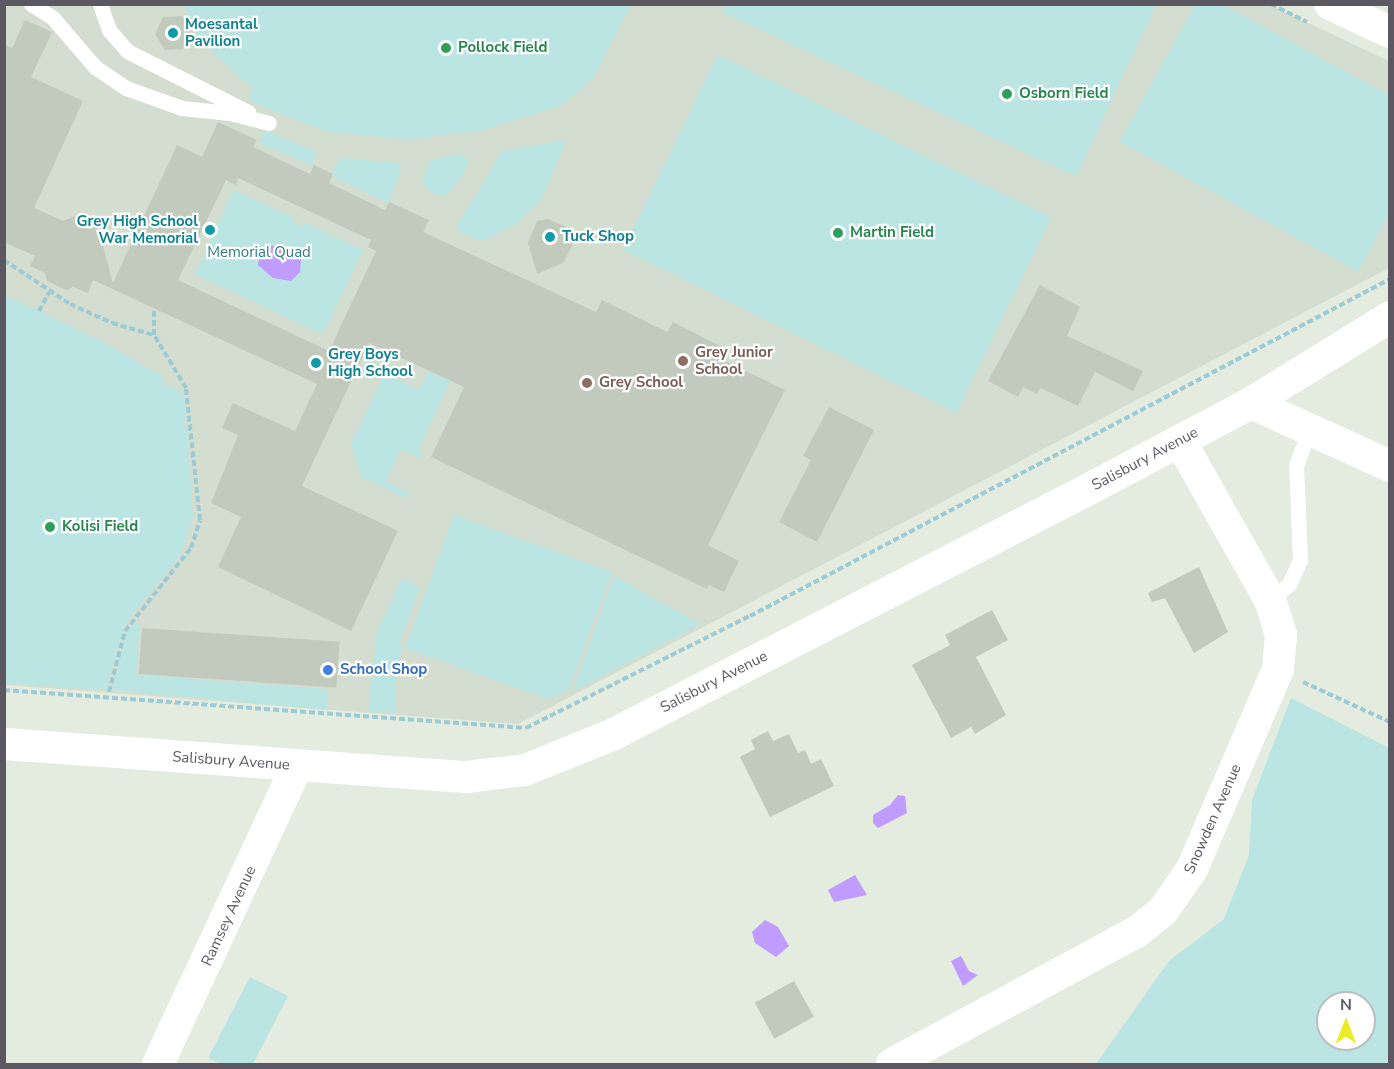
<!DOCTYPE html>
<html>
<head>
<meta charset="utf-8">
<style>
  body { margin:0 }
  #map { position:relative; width:1394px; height:1069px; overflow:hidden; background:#e3ecdf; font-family:"Nunito Sans",sans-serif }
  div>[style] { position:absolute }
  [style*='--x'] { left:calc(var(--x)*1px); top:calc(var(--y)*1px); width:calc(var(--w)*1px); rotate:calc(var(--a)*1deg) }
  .education>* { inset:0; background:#d4ded0 }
  .green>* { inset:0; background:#bae5e2; transform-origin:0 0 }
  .water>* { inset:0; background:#c09cff }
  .building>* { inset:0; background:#c2cabe; transform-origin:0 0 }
  .path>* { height:4px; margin-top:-2px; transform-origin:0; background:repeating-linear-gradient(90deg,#9ccad5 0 6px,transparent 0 9px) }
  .lane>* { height:15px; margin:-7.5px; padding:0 7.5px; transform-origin:7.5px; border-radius:7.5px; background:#fff }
  .street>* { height:32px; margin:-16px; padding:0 16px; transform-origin:16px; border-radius:16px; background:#fff }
  .dots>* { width:16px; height:16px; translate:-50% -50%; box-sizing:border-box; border:3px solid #fff; border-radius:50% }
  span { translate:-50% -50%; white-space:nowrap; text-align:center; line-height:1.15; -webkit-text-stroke:4.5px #fff; paint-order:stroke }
  .culture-label { font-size:15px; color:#0d838f; font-weight:700 }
  .left { translate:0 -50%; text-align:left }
  .right { translate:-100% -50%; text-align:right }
  .leisure-label { font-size:15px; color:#27864d; font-weight:700 }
  .park-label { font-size:15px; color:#30807e }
  .education-label { font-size:15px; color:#785e54; font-weight:700 }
  .street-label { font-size:15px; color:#5c5861 }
  .shop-label { font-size:15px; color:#366cbe; font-weight:700 }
  .frame { position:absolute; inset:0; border:6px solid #5c5861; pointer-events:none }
  .north { position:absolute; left:1316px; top:991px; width:60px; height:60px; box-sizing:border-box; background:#fff; border:2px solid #bebcc0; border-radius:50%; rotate:0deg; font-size:16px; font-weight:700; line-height:24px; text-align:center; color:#5c5861 }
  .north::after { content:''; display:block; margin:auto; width:21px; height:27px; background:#ebed24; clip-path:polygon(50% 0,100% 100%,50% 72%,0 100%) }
</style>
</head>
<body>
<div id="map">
  <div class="education">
    <div style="clip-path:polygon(4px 5px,1270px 5px,1389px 61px,1389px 268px,518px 724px,5px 685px)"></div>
  </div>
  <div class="green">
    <div style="clip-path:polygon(726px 4px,1156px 4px,1156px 5px,1076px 176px,722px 12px)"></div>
    <div style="clip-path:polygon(183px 5px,631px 5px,593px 78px,562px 105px,480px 131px,408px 139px,326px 132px,248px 100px,253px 88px,215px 55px,195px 31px)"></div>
    <div style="clip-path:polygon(1195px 5px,1223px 5px,1389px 95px,1389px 214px,1358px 271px,1120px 142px)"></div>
    <div style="left:718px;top:55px;width:371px;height:217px;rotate:26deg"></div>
    <div style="left:265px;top:130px;width:57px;height:14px;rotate:23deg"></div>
    <div style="clip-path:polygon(566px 140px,542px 199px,516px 224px,487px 239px,476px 240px,455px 229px,502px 151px)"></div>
    <div style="clip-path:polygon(461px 154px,467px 159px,467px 167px,452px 190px,444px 196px,431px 193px,422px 181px,430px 160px)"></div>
    <div style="clip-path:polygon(343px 158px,399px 163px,401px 169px,388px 203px,333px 177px,335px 165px)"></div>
    <div style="clip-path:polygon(234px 190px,294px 218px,292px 222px,303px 227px,305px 223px,363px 250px,323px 334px,195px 274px)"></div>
    <div style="clip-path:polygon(5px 295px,101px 341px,164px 377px,161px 391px,165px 384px,184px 394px,193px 516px,181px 554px,125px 624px,106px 690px,5px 683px)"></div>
    <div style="clip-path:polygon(428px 371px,450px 381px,419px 449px,423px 460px,401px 449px,386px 481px,409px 492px,405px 498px,361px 477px,351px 443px,385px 373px,419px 390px)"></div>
    <div style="clip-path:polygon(454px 515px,612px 572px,568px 691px,548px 699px,405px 648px)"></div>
    <div style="clip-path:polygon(614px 576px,700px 624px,572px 692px)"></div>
    <div style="clip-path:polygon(402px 579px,420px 587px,399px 644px,403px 646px,395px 674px,395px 713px,368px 710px,377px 631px)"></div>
    <div style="clip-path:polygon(133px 624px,140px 624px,136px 673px,139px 675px,327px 689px,327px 710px,111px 690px,127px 632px)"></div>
    <div style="clip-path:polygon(evenodd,1291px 698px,1389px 748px,1389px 1064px,1096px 1064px,1169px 961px,1224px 919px,1249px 855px,1252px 800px,1291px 698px,1328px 1003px,1364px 1003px,1364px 1039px,1328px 1039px,1328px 1003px)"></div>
    <div style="clip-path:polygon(250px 977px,288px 996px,253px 1064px,221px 1064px,208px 1058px)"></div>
  </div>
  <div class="water">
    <div style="clip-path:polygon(270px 245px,290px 250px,301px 260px,300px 272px,291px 281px,273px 278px,258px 265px,260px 252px)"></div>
    <div style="clip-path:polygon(898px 795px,905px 796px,907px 813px,878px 828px,873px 823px,873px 815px,890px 805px)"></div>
    <div style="clip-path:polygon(855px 875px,867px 895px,834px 902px,828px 890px)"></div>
    <div style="clip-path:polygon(765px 920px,778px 927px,789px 946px,776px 957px,755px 943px,752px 932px)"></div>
    <div style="clip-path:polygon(961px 956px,969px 971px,978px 975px,963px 986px,951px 961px)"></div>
  </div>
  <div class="building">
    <div style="clip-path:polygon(182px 16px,192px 32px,183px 49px,165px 50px,155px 34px,163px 17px)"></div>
    <div style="clip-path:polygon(evenodd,25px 20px,52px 32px,31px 77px,83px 101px,34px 208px,63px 221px,81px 214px,96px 221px,113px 283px,177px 145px,202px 157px,218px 122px,257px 140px,253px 147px,310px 174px,314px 165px,333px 174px,329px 183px,385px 210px,389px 202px,429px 220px,423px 232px,596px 312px,602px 300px,667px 332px,673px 322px,722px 347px,717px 357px,785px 390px,708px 545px,739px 561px,724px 592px,709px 585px,707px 589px,431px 457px,464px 387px,369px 343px,302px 486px,398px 531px,351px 631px,218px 567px,241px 517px,211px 503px,238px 435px,222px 428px,233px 403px,295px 431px,317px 384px,93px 280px,88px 293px,73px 287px,66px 290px,47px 281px,45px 273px,30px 266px,35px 256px,4px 242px,4px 44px,12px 48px,25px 20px,238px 178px,371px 240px,368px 247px,376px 251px,329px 351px,178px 280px,226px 180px,236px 185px,238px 178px)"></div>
    <div style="clip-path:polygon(548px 219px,566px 227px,572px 246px,563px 263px,537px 274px,528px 243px,537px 221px)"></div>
    <div style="clip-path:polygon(1040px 285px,1080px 307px,1067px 336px,1143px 371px,1133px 391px,1095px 372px,1078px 406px,1041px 388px,1037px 394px,1023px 387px,1018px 397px,988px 381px)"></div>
    <div style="clip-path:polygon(829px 407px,874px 430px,817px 542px,779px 522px,811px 460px,803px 456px)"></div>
    <div style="clip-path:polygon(1199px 567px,1228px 632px,1194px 653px,1165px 598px,1152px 602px,1148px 593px)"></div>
    <div style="clip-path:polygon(992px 610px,1008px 640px,976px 657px,1006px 715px,975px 734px,971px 727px,951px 738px,912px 665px,950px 645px,945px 635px)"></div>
    <div style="left:142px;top:628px;width:198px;height:46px;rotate:4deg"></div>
    <div style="clip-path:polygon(768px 731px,773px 741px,789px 734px,798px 753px,805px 750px,811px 764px,821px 759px,834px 786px,770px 817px,740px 757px,755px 749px,751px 740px)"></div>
    <div style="left:794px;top:981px;width:41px;height:45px;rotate:61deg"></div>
  </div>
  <div class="path">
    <div style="--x:1271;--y:4;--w:40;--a:26.6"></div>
    <div style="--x:4;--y:260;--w:79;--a:33.7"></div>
    <div style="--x:70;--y:304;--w:46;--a:24.3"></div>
    <div style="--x:112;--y:323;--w:44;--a:15.9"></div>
    <div style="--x:39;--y:311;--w:21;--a:-62"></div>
    <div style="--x:1303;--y:682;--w:96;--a:24.7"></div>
    <div style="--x:4;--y:690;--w:523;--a:4.16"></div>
    <div style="--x:526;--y:728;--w:250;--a:-26.6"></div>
    <div style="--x:750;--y:616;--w:723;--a:-27.77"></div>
    <div style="--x:109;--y:692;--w:63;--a:-75.3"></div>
    <div style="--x:125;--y:631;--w:106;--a:-51.5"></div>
    <div style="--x:191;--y:548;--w:29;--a:-72"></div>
    <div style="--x:200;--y:520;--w:133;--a:-96.1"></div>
    <div style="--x:186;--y:388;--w:62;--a:-121.1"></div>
    <div style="--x:154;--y:335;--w:27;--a:-90"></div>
  </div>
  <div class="lane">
    <div style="--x:31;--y:4;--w:26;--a:32"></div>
    <div style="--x:53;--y:18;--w:65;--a:49.4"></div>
    <div style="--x:95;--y:67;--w:37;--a:34"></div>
    <div style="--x:126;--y:88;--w:59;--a:19.7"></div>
    <div style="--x:182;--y:108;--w:48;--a:5.9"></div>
    <div style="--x:230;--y:113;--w:40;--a:14.4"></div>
    <div style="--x:100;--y:4;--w:28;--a:71"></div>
    <div style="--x:109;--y:30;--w:28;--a:49"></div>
    <div style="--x:127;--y:51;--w:136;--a:26.8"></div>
    <div style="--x:1270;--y:600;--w:25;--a:-40"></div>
    <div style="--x:1289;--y:584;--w:26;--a:-65"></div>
    <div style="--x:1300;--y:560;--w:95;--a:-92.4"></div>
    <div style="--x:1296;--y:465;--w:39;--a:-69"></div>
  </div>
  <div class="street">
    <div style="--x:1330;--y:4;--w:66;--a:25"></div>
    <div style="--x:1251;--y:403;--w:153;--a:24.4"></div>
    <div style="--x:4;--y:744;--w:463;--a:4.1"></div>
    <div style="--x:466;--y:777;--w:59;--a:-6.8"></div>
    <div style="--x:525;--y:770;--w:94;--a:-21.9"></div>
    <div style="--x:612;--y:735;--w:539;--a:-27.28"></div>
    <div style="--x:1091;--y:488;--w:181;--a:-28"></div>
    <div style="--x:1251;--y:403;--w:163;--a:-31.7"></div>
    <div style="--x:158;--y:1064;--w:329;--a:-65"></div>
    <div style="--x:892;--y:1064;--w:280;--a:-28.4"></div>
    <div style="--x:1138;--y:931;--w:32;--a:-39"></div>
    <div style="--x:1163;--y:911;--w:51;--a:-55.4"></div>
    <div style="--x:1192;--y:869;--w:218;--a:-66.7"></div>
    <div style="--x:1278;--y:669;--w:34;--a:-85"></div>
    <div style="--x:1281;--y:635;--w:37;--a:-107"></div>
    <div style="--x:1270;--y:600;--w:183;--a:-119.5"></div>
  </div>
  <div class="dots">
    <div style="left:173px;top:33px;background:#0f9aa8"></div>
    <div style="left:446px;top:48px;background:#2e9e5b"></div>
    <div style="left:1007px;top:94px;background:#2e9e5b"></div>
    <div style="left:210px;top:230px;background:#0f9aa8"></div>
    <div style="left:838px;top:233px;background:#2e9e5b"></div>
    <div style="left:550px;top:237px;background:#0f9aa8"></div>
    <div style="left:683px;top:361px;background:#8d6e63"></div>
    <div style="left:316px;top:363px;background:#0f9aa8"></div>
    <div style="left:587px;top:383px;background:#8d6e63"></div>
    <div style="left:50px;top:527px;background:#2e9e5b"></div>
    <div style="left:328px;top:670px;background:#3f7fe0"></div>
  </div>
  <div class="culture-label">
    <span class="left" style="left:185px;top:33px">Moesantal<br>Pavilion</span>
    <span class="right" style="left:198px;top:230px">Grey High School<br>War Memorial</span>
    <span class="left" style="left:562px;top:237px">Tuck Shop</span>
    <span class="left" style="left:328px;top:363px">Grey Boys<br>High School</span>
  </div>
  <div class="leisure-label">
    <span class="left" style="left:458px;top:48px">Pollock Field</span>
    <span class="left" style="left:1019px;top:94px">Osborn Field</span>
    <span class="left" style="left:850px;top:233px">Martin Field</span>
    <span class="left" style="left:62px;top:527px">Kolisi Field</span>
  </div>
  <div class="park-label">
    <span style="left:259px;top:253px">Memorial Quad</span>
  </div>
  <div class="education-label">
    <span class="left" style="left:695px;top:361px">Grey Junior<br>School</span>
    <span class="left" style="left:599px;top:383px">Grey School</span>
  </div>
  <div class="street-label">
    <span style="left:1145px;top:459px;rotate:-28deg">Salisbury Avenue</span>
    <span style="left:714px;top:682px;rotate:-27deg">Salisbury Avenue</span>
    <span style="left:231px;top:761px;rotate:4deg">Salisbury Avenue</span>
    <span style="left:1213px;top:819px;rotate:-66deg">Snowden Avenue</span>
    <span style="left:229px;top:916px;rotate:-65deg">Ramsey Avenue</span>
  </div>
  <div class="shop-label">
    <span class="left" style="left:340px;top:670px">School Shop</span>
  </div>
  <div class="frame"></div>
  <div class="north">N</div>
</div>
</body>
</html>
